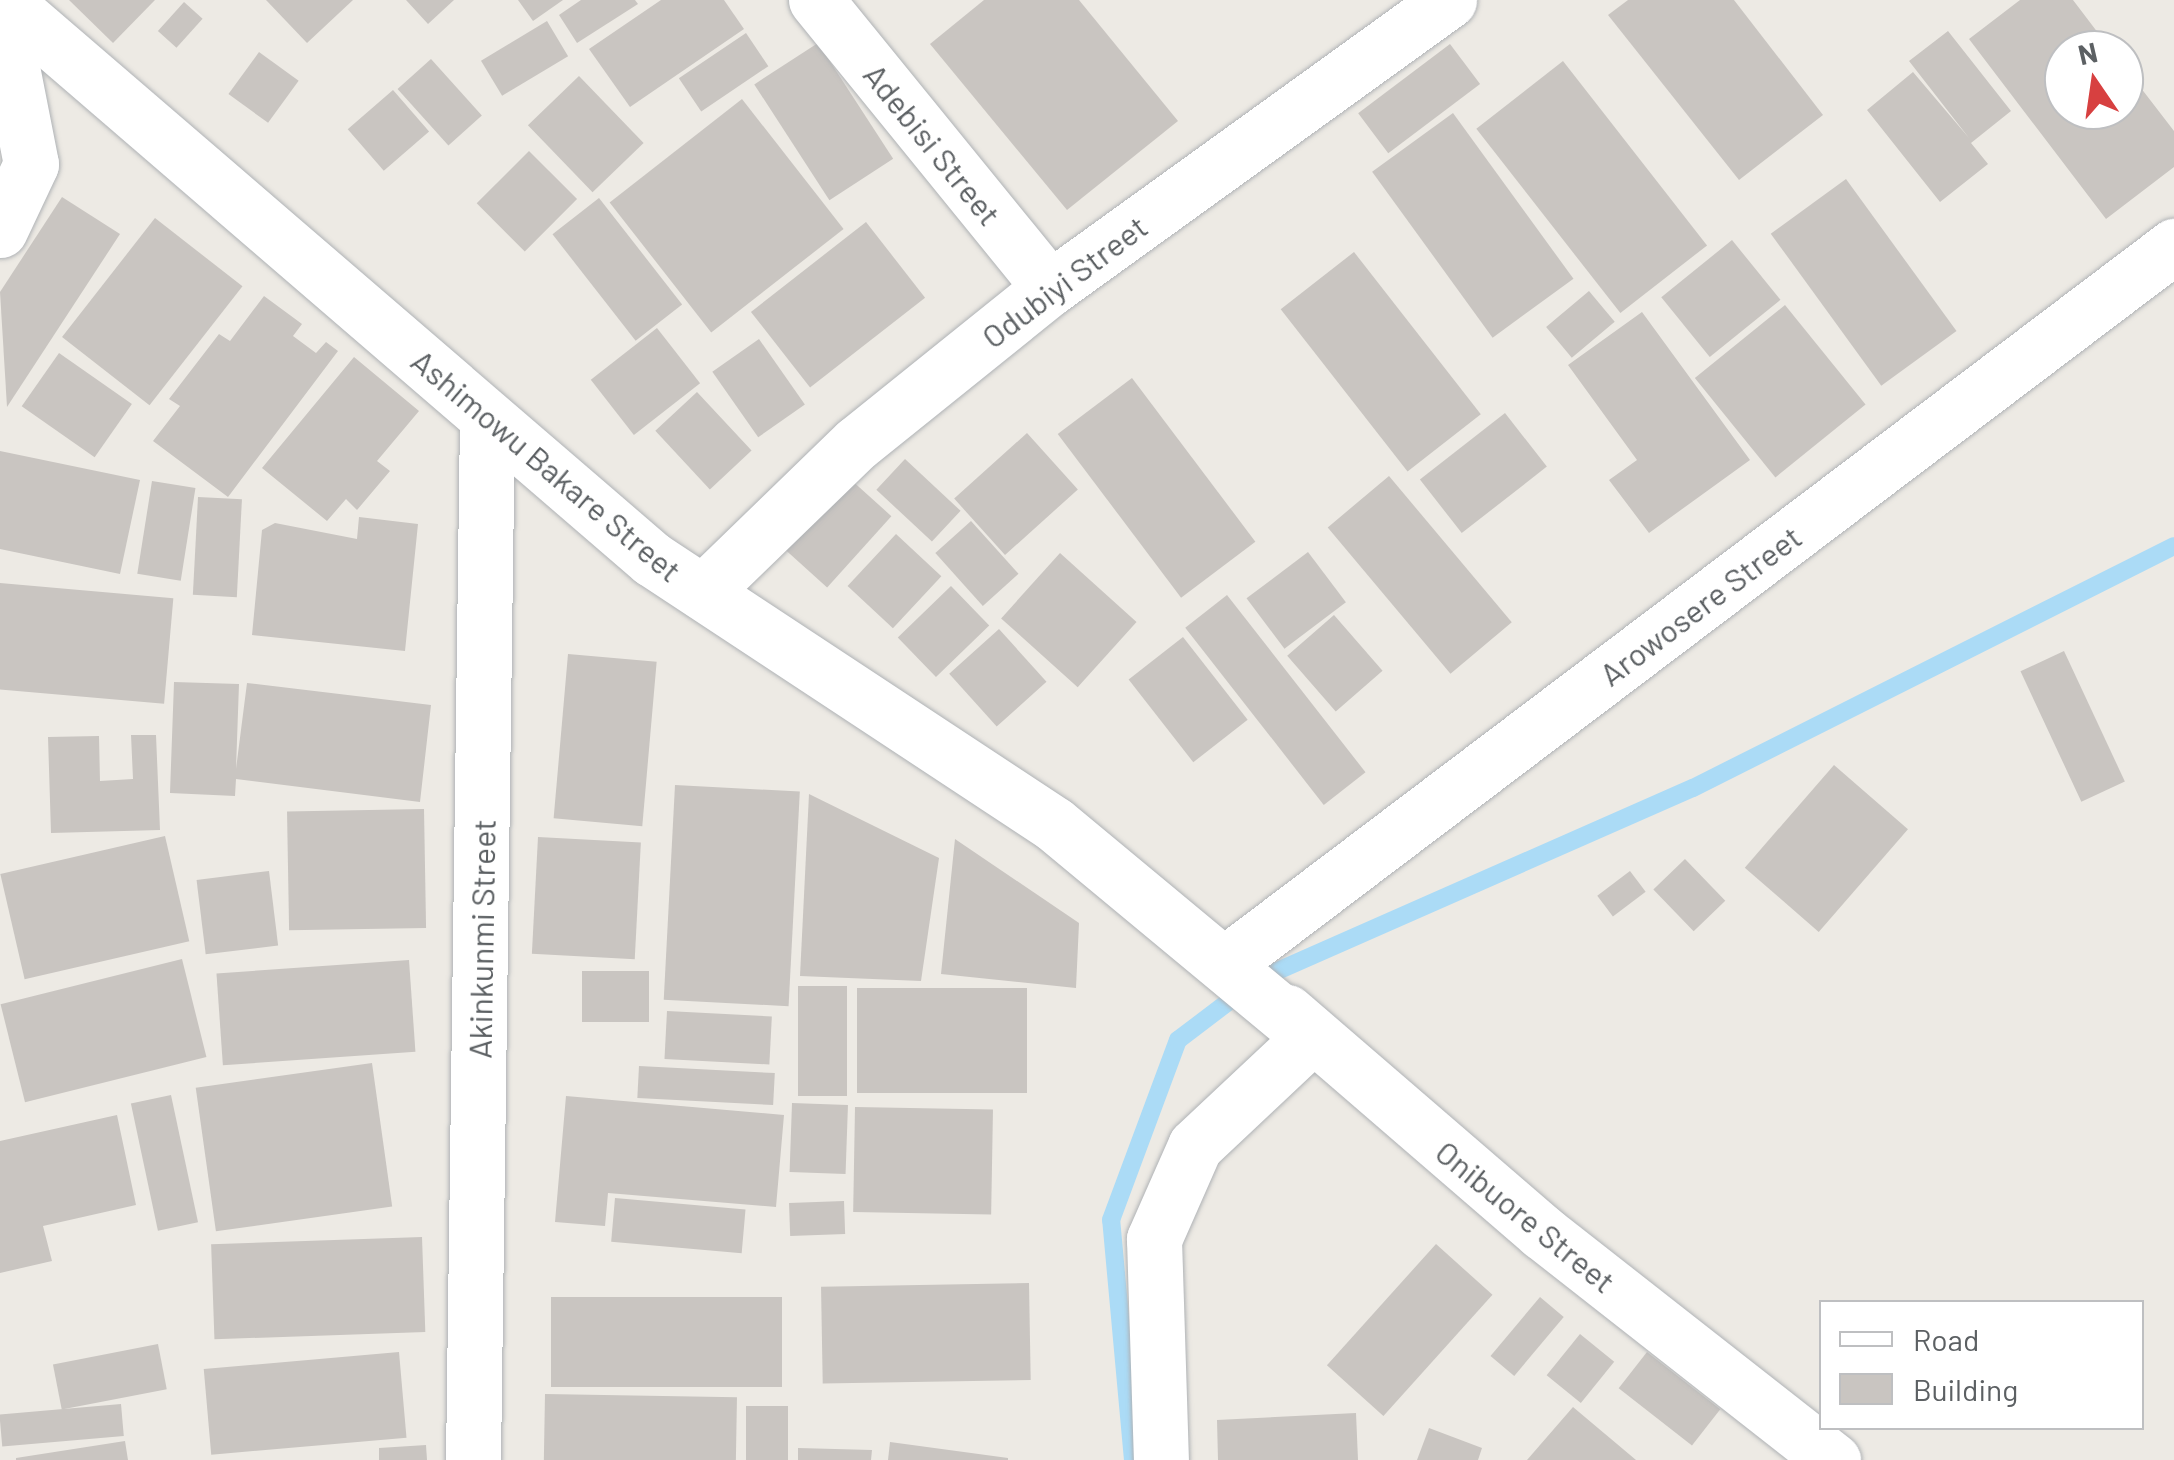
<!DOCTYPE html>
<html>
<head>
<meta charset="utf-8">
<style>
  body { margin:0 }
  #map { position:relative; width:2174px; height:1460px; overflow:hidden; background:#edeae4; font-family:Barlow,sans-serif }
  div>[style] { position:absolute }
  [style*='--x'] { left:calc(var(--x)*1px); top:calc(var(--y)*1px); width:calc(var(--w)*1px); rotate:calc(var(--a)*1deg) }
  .stream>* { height:18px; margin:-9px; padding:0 9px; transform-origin:9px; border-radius:9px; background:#abdbf6 }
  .building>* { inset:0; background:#c9c5c1; transform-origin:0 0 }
  .roads { filter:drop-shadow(0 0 2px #afb2b5) drop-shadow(0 0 2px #afb2b5) }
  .minor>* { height:55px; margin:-27.5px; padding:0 27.5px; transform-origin:27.5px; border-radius:27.5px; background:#fff }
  span { translate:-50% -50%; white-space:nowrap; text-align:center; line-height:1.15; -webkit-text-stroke:10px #fff; paint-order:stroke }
  .street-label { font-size:32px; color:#5c6063 }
  .legend { position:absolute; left:1819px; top:1300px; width:325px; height:130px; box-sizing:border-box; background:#fff; border:2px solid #bebfc1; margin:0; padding:12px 18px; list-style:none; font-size:30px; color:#5c6063 }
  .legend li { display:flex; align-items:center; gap:20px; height:50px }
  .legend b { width:50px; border:2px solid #bebfc1 }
  .north { position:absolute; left:2044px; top:30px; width:100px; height:100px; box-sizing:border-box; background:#fff; border:2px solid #bebfc1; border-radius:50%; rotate:347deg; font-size:28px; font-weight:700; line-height:40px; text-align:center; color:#5c6063 }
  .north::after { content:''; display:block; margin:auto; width:35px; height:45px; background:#d74040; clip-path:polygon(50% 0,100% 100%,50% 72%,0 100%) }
</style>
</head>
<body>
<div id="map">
  <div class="stream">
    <div style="--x:1133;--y:1460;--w:241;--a:-95.2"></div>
    <div style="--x:1111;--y:1220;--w:192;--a:-69.6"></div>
    <div style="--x:1178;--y:1040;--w:99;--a:-37.2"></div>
    <div style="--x:1257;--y:980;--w:476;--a:-23.8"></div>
    <div style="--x:1693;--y:788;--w:538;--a:-26.71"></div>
  </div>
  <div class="building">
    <div style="clip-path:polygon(69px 0,155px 0,113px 43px)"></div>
    <div style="clip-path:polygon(266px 0,353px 0,307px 43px)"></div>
    <div style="clip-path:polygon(406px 0,454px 0,428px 24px)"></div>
    <div style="clip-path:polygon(518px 0,563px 0,533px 21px)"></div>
    <div style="clip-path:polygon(581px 0,635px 0,638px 4px,577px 43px,559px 15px)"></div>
    <div style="clip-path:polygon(661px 0,724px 0,744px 29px,630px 107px,589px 49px)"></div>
    <div style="clip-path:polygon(984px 0,1079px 0,1178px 121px,1067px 210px,930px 44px)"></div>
    <div style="clip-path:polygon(1628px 0,1734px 0,1823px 115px,1739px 180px,1608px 15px)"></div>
    <div style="clip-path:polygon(2020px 0,2073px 0,2111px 50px,2064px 50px,2064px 110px,2124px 110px,2124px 66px,2174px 131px,2174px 167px,2106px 219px,1969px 39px)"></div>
    <div style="left:184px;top:2px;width:25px;height:39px;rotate:42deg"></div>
    <div style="left:547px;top:21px;width:41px;height:77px;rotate:59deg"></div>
    <div style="clip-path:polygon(1948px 31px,2011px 111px,1971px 143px,1988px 164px,1940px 202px,1867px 110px,1913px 72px,1969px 138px,1909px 61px)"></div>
    <div style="left:746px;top:33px;width:40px;height:81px;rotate:56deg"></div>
    <div style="left:818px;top:43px;width:138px;height:76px;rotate:57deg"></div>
    <div style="left:1450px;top:44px;width:50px;height:115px;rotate:53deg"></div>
    <div style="left:259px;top:52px;width:49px;height:52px;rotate:36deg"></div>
    <div style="left:431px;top:59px;width:76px;height:45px;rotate:48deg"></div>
    <div style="left:1563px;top:61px;width:234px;height:110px;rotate:52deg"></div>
    <div style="left:579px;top:76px;width:93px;height:71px;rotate:46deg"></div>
    <div style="left:393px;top:90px;width:55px;height:60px;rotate:49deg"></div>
    <div style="left:742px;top:99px;width:165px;height:168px;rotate:52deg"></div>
    <div style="left:1453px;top:113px;width:205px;height:100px;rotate:54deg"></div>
    <div style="left:529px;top:151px;width:68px;height:74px;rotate:45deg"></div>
    <div style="left:1846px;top:179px;width:188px;height:93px;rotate:54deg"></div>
    <div style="clip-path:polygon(62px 197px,120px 234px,7px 407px,0 292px)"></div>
    <div style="left:599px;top:198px;width:135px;height:59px;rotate:52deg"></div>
    <div style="left:155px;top:218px;width:111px;height:151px;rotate:38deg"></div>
    <div style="left:866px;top:222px;width:96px;height:146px;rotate:52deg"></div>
    <div style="left:1732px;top:240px;width:77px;height:91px;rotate:51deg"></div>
    <div style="left:1354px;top:252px;width:206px;height:93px;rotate:52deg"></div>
    <div style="left:1589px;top:291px;width:40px;height:56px;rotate:50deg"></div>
    <div style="clip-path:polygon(264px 296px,302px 324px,293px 336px,316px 353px,326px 342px,338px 351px,228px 497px,153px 441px,180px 406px,169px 399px,219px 334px,230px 341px)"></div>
    <div style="left:1785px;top:305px;width:128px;height:116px;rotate:51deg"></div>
    <div style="clip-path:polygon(1642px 312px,1750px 460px,1649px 533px,1609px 480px,1637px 460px,1568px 365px)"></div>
    <div style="left:657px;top:328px;width:70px;height:84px;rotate:52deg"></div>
    <div style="left:759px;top:339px;width:80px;height:57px;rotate:55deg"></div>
    <div style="left:59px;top:353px;width:89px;height:65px;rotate:35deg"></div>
    <div style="clip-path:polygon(354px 357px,419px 411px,377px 461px,390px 471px,357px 510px,346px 499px,327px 521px,262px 468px)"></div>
    <div style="left:1132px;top:378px;width:205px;height:93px;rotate:53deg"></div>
    <div style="left:697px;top:392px;width:80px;height:57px;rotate:47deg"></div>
    <div style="left:1505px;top:413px;width:68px;height:108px;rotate:52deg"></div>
    <div style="left:1027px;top:433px;width:76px;height:98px;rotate:48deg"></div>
    <div style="clip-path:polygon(0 451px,140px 480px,120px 574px,0 549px)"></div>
    <div style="left:905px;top:459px;width:76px;height:42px;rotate:43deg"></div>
    <div style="left:1389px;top:476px;width:191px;height:80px;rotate:50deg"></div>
    <div style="left:849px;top:478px;width:57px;height:96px;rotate:42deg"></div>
    <div style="left:152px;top:481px;width:44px;height:94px;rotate:9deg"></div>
    <div style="left:198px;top:497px;width:44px;height:98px;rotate:3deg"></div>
    <div style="clip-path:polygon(359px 517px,418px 524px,405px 651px,252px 635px,262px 530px,275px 523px,357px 539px)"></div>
    <div style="left:971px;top:521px;width:71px;height:48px;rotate:48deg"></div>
    <div style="left:896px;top:534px;width:62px;height:71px;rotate:43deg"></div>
    <div style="left:1308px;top:552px;width:63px;height:77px;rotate:53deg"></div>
    <div style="left:1060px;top:553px;width:103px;height:88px;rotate:42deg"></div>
    <div style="left:0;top:583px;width:174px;height:106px;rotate:5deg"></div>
    <div style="left:951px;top:586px;width:55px;height:74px;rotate:46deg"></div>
    <div style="left:1227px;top:595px;width:225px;height:53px;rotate:52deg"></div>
    <div style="left:1334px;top:615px;width:74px;height:62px;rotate:49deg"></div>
    <div style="left:999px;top:629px;width:71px;height:67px;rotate:48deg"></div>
    <div style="left:1183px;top:637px;width:105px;height:69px;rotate:52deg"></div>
    <div style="left:2064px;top:651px;width:144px;height:48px;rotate:65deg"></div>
    <div style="left:568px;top:654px;width:89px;height:165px;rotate:5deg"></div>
    <div style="clip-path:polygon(174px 682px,239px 684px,236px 769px,247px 683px,431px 705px,420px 802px,236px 779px,235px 796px,170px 793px)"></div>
    <div style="clip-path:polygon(131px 735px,156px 735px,160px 830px,51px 833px,48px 737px,99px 736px,100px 781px,133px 779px)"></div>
    <div style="left:1834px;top:765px;width:98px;height:136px;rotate:41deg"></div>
    <div style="left:675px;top:785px;width:125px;height:215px;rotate:3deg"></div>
    <div style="clip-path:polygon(809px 794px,939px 858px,921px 981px,800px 976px)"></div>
    <div style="left:424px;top:809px;width:119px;height:137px;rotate:89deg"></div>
    <div style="left:165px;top:836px;width:108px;height:169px;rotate:77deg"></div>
    <div style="left:538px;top:837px;width:103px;height:117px;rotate:3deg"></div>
    <div style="clip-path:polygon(955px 839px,1079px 923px,1076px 988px,941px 974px)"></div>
    <div style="left:1685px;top:859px;width:58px;height:44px;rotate:46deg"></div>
    <div style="left:269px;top:871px;width:75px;height:73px;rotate:83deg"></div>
    <div style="left:1630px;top:871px;width:26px;height:41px;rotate:53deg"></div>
    <div style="left:182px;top:959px;width:101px;height:187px;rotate:76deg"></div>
    <div style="left:409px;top:960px;width:92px;height:193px;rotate:86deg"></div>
    <div style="left:582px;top:971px;width:67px;height:51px"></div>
    <div style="left:798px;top:986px;width:49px;height:110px"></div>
    <div style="left:857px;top:988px;width:170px;height:105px"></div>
    <div style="left:667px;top:1011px;width:105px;height:48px;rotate:3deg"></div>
    <div style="left:372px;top:1063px;width:145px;height:178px;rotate:82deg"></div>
    <div style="left:639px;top:1066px;width:136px;height:32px;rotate:3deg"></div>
    <div style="left:171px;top:1095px;width:130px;height:41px;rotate:78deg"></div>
    <div style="clip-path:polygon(566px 1096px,784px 1115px,776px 1207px,608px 1193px,605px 1226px,555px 1222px)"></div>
    <div style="left:792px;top:1103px;width:56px;height:69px;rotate:2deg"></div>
    <div style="left:855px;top:1107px;width:138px;height:105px;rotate:1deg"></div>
    <div style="clip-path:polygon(117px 1115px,136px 1205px,43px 1226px,52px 1261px,0 1273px,0 1141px)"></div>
    <div style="left:615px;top:1198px;width:131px;height:44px;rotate:5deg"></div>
    <div style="left:844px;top:1201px;width:33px;height:55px;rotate:88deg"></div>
    <div style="left:422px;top:1237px;width:95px;height:211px;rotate:88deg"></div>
    <div style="left:1436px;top:1244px;width:76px;height:163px;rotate:42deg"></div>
    <div style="left:1029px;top:1283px;width:97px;height:208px;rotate:89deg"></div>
    <div style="left:551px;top:1297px;width:231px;height:90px"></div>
    <div style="left:1540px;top:1297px;width:31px;height:77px;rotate:40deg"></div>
    <div style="left:1580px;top:1334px;width:44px;height:53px;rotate:39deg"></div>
    <div style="left:158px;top:1344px;width:46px;height:107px;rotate:79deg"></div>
    <div style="left:399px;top:1352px;width:86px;height:196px;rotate:85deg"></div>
    <div style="left:1647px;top:1352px;width:93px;height:46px;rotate:38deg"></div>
    <div style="left:545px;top:1394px;width:192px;height:66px;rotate:1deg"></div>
    <div style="left:121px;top:1404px;width:32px;height:122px;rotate:85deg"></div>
    <div style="left:746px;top:1406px;width:42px;height:54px"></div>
    <div style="clip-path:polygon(1573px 1407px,1636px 1460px,1527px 1460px)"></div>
    <div style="clip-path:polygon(1356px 1413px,1358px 1460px,1218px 1460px,1217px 1420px)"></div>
    <div style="clip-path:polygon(1429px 1428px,1482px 1448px,1478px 1460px,1417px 1460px)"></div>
    <div style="clip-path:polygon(125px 1441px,128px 1460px,16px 1460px,16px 1458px)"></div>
    <div style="clip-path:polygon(890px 1442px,1008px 1458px,1008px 1460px,888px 1460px)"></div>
    <div style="clip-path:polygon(426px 1445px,427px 1460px,379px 1460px,379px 1448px)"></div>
    <div style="clip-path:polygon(798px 1448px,872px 1450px,871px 1460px,798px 1460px)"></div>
  </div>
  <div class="roads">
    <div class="minor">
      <div style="--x:3;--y:0;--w:857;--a:40.74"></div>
      <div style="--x:652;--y:559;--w:481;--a:33.4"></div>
      <div style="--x:1054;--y:824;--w:334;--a:39.7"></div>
      <div style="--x:1311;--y:1037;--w:159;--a:136.8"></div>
      <div style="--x:1195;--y:1146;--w:102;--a:113.8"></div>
      <div style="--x:1154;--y:1239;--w:221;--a:88.2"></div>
      <div style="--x:816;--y:0;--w:371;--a:50.9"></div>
      <div style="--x:0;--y:6;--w:161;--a:78.9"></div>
      <div style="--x:31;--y:164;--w:73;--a:115.2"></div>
      <div style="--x:703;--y:592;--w:214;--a:-44.1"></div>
      <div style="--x:857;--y:443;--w:248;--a:-38.8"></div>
      <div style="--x:1050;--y:288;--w:492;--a:-35.8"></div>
      <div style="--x:1226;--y:963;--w:1189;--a:-37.1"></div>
      <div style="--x:1287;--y:1012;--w:337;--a:40.8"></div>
      <div style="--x:1542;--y:1232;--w:370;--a:38.1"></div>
      <div style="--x:473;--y:1460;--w:1042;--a:-89.23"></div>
    </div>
  </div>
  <div class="street-label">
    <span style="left:933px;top:144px;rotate:51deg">Adebisi Street</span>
    <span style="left:1064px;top:281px;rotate:-37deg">Odubiyi Street</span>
    <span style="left:547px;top:465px;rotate:40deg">Ashimowu Bakare Street</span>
    <span style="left:1700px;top:605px;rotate:-37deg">Arowosere Street</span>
    <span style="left:481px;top:939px;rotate:-89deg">Akinkunmi Street</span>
    <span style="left:1526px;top:1216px;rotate:39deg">Onibuore Street</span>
  </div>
  <ul class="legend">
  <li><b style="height:12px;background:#fff"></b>Road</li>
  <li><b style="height:28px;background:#c9c5c1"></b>Building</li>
  </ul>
  <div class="north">N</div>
</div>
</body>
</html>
